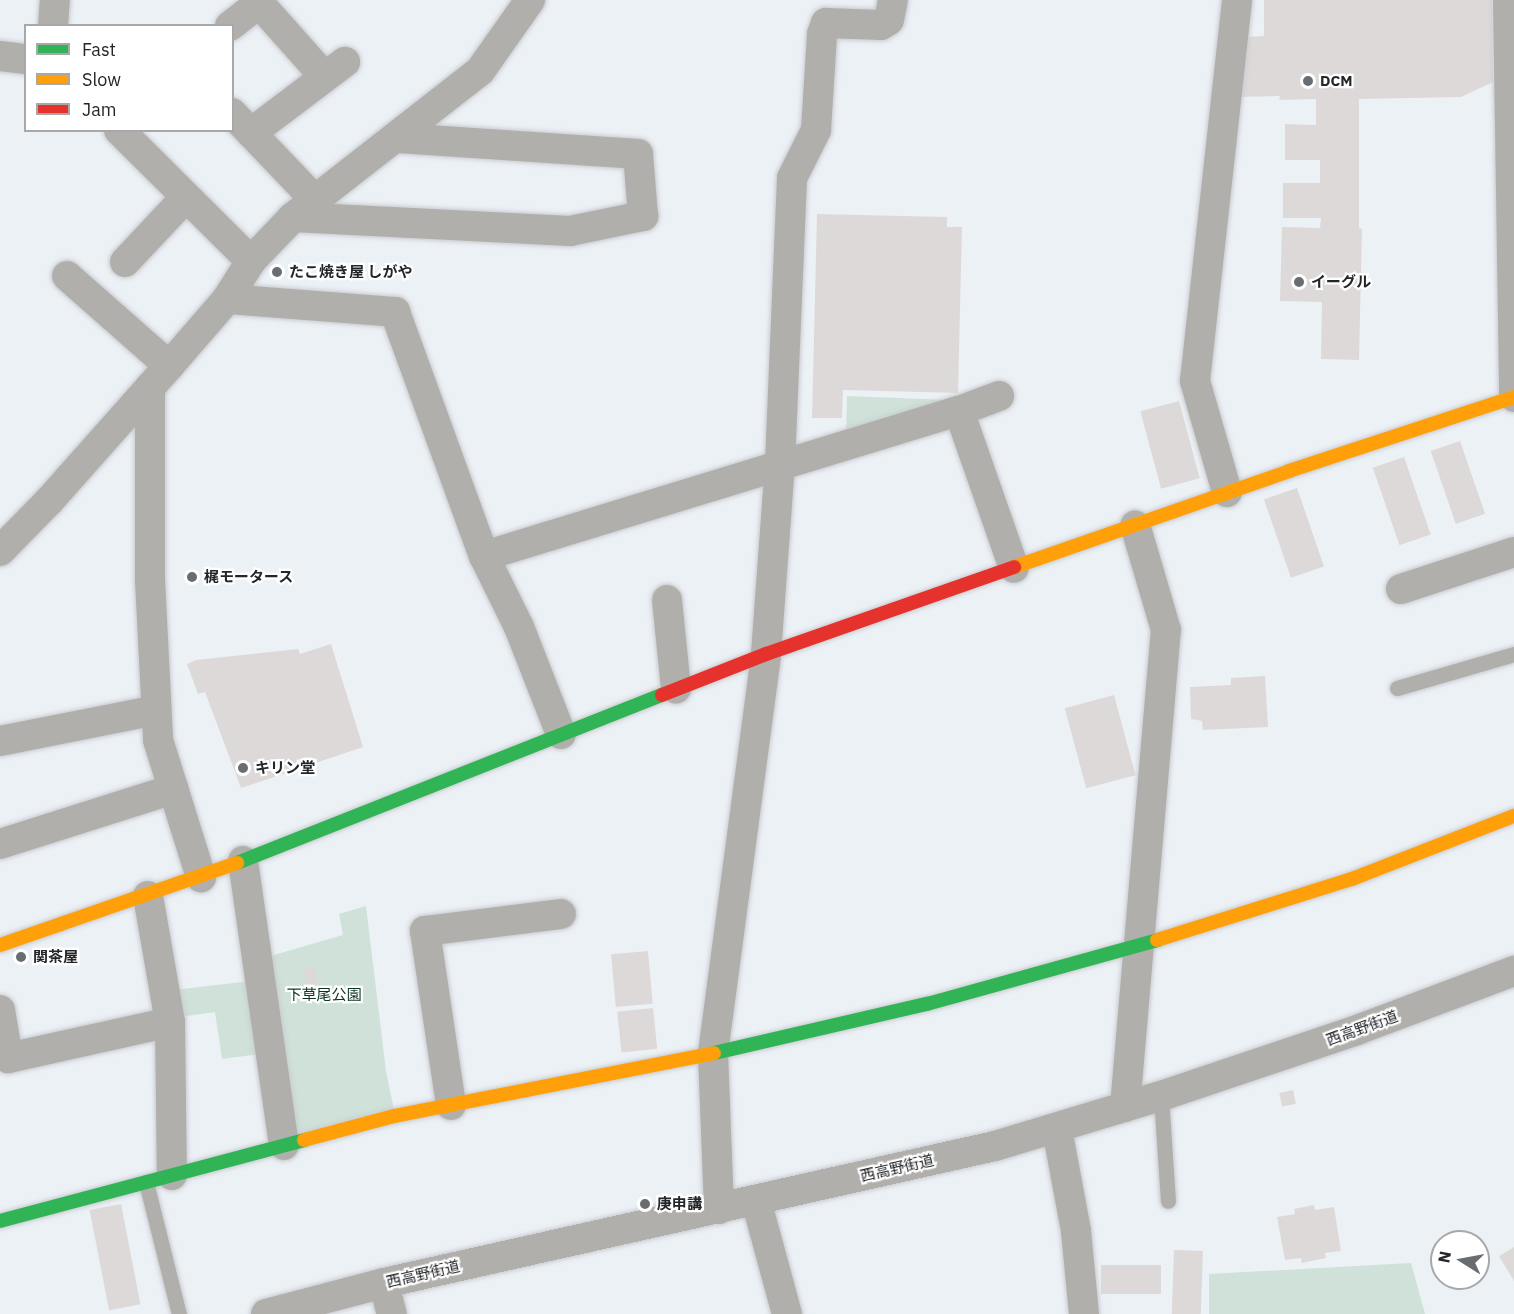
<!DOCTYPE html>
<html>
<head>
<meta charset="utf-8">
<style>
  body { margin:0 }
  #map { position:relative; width:1514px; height:1314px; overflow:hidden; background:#ecf1f6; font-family:"IBM Plex Sans","Noto Sans JP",sans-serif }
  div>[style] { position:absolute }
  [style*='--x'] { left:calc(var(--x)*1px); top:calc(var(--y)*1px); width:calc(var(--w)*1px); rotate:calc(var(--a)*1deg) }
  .green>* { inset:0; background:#cfe1d8 }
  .building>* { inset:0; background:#ded9d9; transform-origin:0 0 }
  .roads { filter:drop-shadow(0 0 2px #c9ccd0) drop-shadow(0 0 2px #c9ccd0) }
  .lane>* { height:15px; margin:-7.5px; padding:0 7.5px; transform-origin:7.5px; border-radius:7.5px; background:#b0afab }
  .street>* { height:30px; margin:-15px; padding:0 15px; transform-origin:15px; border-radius:15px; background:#b0afab }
  .fast>* { height:14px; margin:-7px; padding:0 7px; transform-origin:7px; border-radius:7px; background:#30b455 }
  .slow>* { height:14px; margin:-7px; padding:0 7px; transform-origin:7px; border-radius:7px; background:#ff9f0a }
  .jam>* { height:14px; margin:-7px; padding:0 7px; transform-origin:7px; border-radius:7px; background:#e5322d }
  .dots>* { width:16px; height:16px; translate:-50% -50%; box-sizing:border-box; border:3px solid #fff; border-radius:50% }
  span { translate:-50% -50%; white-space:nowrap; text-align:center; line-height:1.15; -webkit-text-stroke:4.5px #fff; paint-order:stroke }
  .poi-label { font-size:15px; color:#232629; font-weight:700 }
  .left { translate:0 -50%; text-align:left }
  .park-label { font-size:15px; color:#0c351e }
  .street-label { font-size:15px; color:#232629 }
  .legend { position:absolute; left:24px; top:24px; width:210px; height:108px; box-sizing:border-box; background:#fff; border:2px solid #a7a8a9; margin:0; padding:8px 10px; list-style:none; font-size:18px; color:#232629 }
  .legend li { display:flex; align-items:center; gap:12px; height:30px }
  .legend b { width:30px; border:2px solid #a7a8a9 }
  .north { position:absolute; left:1430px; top:1230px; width:60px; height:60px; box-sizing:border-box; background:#fff; border:2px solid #a7a8a9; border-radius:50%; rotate:281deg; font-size:16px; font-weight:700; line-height:24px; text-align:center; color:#232629 }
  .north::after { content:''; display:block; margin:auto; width:21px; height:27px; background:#696d71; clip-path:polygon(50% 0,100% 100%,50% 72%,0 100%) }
</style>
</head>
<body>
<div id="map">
  <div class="green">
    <div style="clip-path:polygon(847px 396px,949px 400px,846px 433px)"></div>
    <div style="clip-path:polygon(366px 906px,386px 1071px,394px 1110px,294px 1135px,267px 957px,343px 935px,339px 914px)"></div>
    <div style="clip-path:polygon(251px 981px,260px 1054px,222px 1059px,215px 1012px,179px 1017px,174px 990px)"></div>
    <div style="clip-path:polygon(1411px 1263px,1425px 1314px,1209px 1314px,1209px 1274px)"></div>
  </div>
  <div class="building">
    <div style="clip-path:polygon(1264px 0,1492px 0,1493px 82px,1461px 97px,1359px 99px,1359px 228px,1362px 229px,1359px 360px,1321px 359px,1322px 302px,1280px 301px,1282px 227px,1320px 228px,1321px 218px,1283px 218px,1283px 183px,1320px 183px,1320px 160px,1285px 160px,1285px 124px,1316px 125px,1316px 99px,1279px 100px,1280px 96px,1238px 97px,1245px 37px,1264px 36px)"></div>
    <div style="clip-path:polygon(817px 214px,947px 217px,947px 227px,962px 227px,958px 393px,843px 390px,842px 418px,812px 418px)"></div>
    <div style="left:1179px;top:401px;width:80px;height:40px;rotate:75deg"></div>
    <div style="left:1460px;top:441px;width:77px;height:31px;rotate:71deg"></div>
    <div style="left:1404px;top:457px;width:82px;height:33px;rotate:71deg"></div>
    <div style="left:1297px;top:488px;width:83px;height:35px;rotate:71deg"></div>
    <div style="clip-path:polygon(331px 644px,363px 747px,241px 788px,205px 692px,198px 694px,187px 664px,196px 660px,298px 649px,300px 654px)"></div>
    <div style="clip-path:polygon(1265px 676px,1268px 727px,1203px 730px,1202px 721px,1191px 719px,1190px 687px,1231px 685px,1231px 678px)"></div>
    <div style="left:1114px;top:695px;width:83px;height:51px;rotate:75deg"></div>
    <div style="left:648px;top:951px;width:53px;height:37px;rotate:85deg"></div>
    <div style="left:316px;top:968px;width:24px;height:12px;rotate:85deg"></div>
    <div style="left:653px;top:1008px;width:41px;height:36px;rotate:84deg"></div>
    <div style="left:1293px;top:1090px;width:14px;height:14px;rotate:78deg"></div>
    <div style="left:121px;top:1204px;width:102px;height:32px;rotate:79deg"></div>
    <div style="clip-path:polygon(1314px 1205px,1315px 1210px,1334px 1207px,1341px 1251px,1325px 1253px,1326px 1258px,1302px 1263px,1301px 1258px,1285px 1260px,1277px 1217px,1295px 1214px,1294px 1209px)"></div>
    <div style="clip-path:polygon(1514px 1247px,1514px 1281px,1499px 1256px)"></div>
    <div style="left:1174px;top:1250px;width:29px;height:64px;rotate:2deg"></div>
    <div style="left:1101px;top:1265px;width:60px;height:29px"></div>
  </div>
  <div class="roads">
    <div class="lane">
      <div style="--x:1397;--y:688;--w:122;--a:-16.2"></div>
      <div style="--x:1161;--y:1096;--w:105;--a:86.2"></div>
      <div style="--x:146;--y:1182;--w:136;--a:76"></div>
    </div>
    <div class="street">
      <div style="--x:1508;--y:0;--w:397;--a:89.1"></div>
      <div style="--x:53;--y:26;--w:26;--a:-86"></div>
      <div style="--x:230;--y:26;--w:37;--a:-38"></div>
      <div style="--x:259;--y:3;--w:99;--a:48.3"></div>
      <div style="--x:0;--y:56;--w:26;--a:7"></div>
      <div style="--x:232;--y:113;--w:120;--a:46.3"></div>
      <div style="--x:119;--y:130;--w:186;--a:44.8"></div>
      <div style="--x:251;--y:133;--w:118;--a:-37.1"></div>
      <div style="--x:293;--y:217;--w:277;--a:2.9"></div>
      <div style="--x:570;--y:231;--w:75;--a:-11.6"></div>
      <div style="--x:643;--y:216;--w:62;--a:-94.6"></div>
      <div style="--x:638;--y:154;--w:244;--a:-176.2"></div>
      <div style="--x:125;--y:262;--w:89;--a:-46.8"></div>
      <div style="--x:67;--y:276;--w:136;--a:41.4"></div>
      <div style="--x:227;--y:299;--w:169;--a:4.4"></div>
      <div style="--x:395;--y:312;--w:260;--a:70"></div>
      <div style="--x:484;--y:556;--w:79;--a:63.8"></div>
      <div style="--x:519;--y:627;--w:115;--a:68.6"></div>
      <div style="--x:150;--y:387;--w:193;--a:90"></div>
      <div style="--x:150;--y:580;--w:160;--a:87.1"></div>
      <div style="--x:158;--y:740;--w:144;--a:72.6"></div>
      <div style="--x:999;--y:396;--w:43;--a:159.4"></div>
      <div style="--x:959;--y:411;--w:166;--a:70.7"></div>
      <div style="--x:1227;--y:492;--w:116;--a:-106.1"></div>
      <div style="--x:1195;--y:381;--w:383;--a:-83.7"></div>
      <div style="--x:0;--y:551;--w:70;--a:-45.6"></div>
      <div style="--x:49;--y:501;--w:181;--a:-48.4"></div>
      <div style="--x:169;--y:366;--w:89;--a:-49.1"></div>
      <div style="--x:227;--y:299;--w:45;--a:-57.7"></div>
      <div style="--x:251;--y:261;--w:61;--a:-46.3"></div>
      <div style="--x:293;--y:217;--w:237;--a:-38"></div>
      <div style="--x:480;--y:71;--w:87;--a:-54.8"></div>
      <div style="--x:484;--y:556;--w:497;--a:-17"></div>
      <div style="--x:1401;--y:589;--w:119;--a:-18.1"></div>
      <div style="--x:667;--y:600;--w:89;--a:84.2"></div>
      <div style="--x:0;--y:741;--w:159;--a:-11.2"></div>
      <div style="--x:0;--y:844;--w:182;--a:-17.6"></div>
      <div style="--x:243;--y:861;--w:287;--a:81.8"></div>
      <div style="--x:148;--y:896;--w:128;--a:80.1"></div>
      <div style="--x:170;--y:1022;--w:153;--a:89.3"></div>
      <div style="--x:0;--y:1010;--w:49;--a:80.5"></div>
      <div style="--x:8;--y:1058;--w:166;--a:-12.5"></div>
      <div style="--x:451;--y:1105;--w:176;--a:-98.5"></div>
      <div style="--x:425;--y:931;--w:137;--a:-7.1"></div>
      <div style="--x:1125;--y:1107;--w:479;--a:-85.1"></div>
      <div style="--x:1166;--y:630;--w:109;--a:-106.4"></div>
      <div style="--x:1057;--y:1129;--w:104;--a:79.4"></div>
      <div style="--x:1076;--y:1231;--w:83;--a:84.5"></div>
      <div style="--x:756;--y:1200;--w:118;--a:74.8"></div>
      <div style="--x:719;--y:1209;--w:156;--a:-92.2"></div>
      <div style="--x:713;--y:1053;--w:403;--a:-82.4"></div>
      <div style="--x:766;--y:654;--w:191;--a:-85.8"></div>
      <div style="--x:780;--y:464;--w:286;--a:-87.6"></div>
      <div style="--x:792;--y:178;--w:54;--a:-63.4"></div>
      <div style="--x:816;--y:130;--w:96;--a:-86.4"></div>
      <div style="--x:822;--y:34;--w:12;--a:-70"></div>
      <div style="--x:826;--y:23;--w:55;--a:2.1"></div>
      <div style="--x:881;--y:25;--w:9;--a:-32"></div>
      <div style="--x:889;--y:20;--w:20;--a:-79"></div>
      <div style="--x:384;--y:1283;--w:32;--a:76"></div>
      <div style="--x:266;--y:1314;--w:122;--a:-14.7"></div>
      <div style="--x:384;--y:1283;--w:626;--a:-12.64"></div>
      <div style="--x:995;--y:1146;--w:173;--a:-16.8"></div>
      <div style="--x:1161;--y:1096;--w:207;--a:-18.6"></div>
      <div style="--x:1357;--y:1030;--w:168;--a:-20.6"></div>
    </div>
    <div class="fast">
      <div style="--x:237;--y:863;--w:457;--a:-21.6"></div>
      <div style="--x:714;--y:1053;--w:219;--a:-13"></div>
      <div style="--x:927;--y:1004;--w:239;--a:-15.5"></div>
      <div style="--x:0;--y:1221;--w:315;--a:-14.9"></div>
    </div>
    <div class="slow">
      <div style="--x:1014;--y:567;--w:291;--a:-19.2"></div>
      <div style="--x:1289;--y:471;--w:237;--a:-18.2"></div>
      <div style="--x:1157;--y:940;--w:204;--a:-17.4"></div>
      <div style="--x:1352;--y:879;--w:174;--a:-21.3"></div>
      <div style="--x:0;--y:945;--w:251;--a:-19.1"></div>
      <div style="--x:304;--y:1140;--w:93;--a:-14.9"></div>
      <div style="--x:394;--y:1116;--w:326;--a:-11.1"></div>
    </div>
    <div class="jam">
      <div style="--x:662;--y:695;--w:112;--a:-21.5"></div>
      <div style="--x:766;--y:654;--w:263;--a:-19.3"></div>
    </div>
  </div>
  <div class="dots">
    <div style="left:1308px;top:81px;background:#696d71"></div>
    <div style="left:277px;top:272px;background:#696d71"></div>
    <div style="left:1299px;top:282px;background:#696d71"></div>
    <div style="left:192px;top:577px;background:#696d71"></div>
    <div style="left:243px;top:768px;background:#696d71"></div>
    <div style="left:21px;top:957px;background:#696d71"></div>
    <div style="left:645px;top:1204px;background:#696d71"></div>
  </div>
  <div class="poi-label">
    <span class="left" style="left:1320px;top:81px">DCM</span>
    <span class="left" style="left:289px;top:272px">たこ焼き屋 しがや</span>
    <span class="left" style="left:1311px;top:282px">イーグル</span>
    <span class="left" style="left:204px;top:577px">梶モータース</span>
    <span class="left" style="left:255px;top:768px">キリン堂</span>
    <span class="left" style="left:33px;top:957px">関茶屋</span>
    <span class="left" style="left:657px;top:1204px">庚申講</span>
  </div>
  <div class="park-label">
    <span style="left:324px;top:995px">下草尾公園</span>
  </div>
  <div class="street-label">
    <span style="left:1362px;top:1028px;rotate:-20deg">西高野街道</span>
    <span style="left:897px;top:1168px;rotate:-13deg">西高野街道</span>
    <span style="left:423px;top:1274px;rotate:-13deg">西高野街道</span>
  </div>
  <ul class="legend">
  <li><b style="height:8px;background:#30b455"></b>Fast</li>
  <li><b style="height:8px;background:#ff9f0a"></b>Slow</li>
  <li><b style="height:8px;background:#e5322d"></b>Jam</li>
  </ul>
  <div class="north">N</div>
</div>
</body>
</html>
